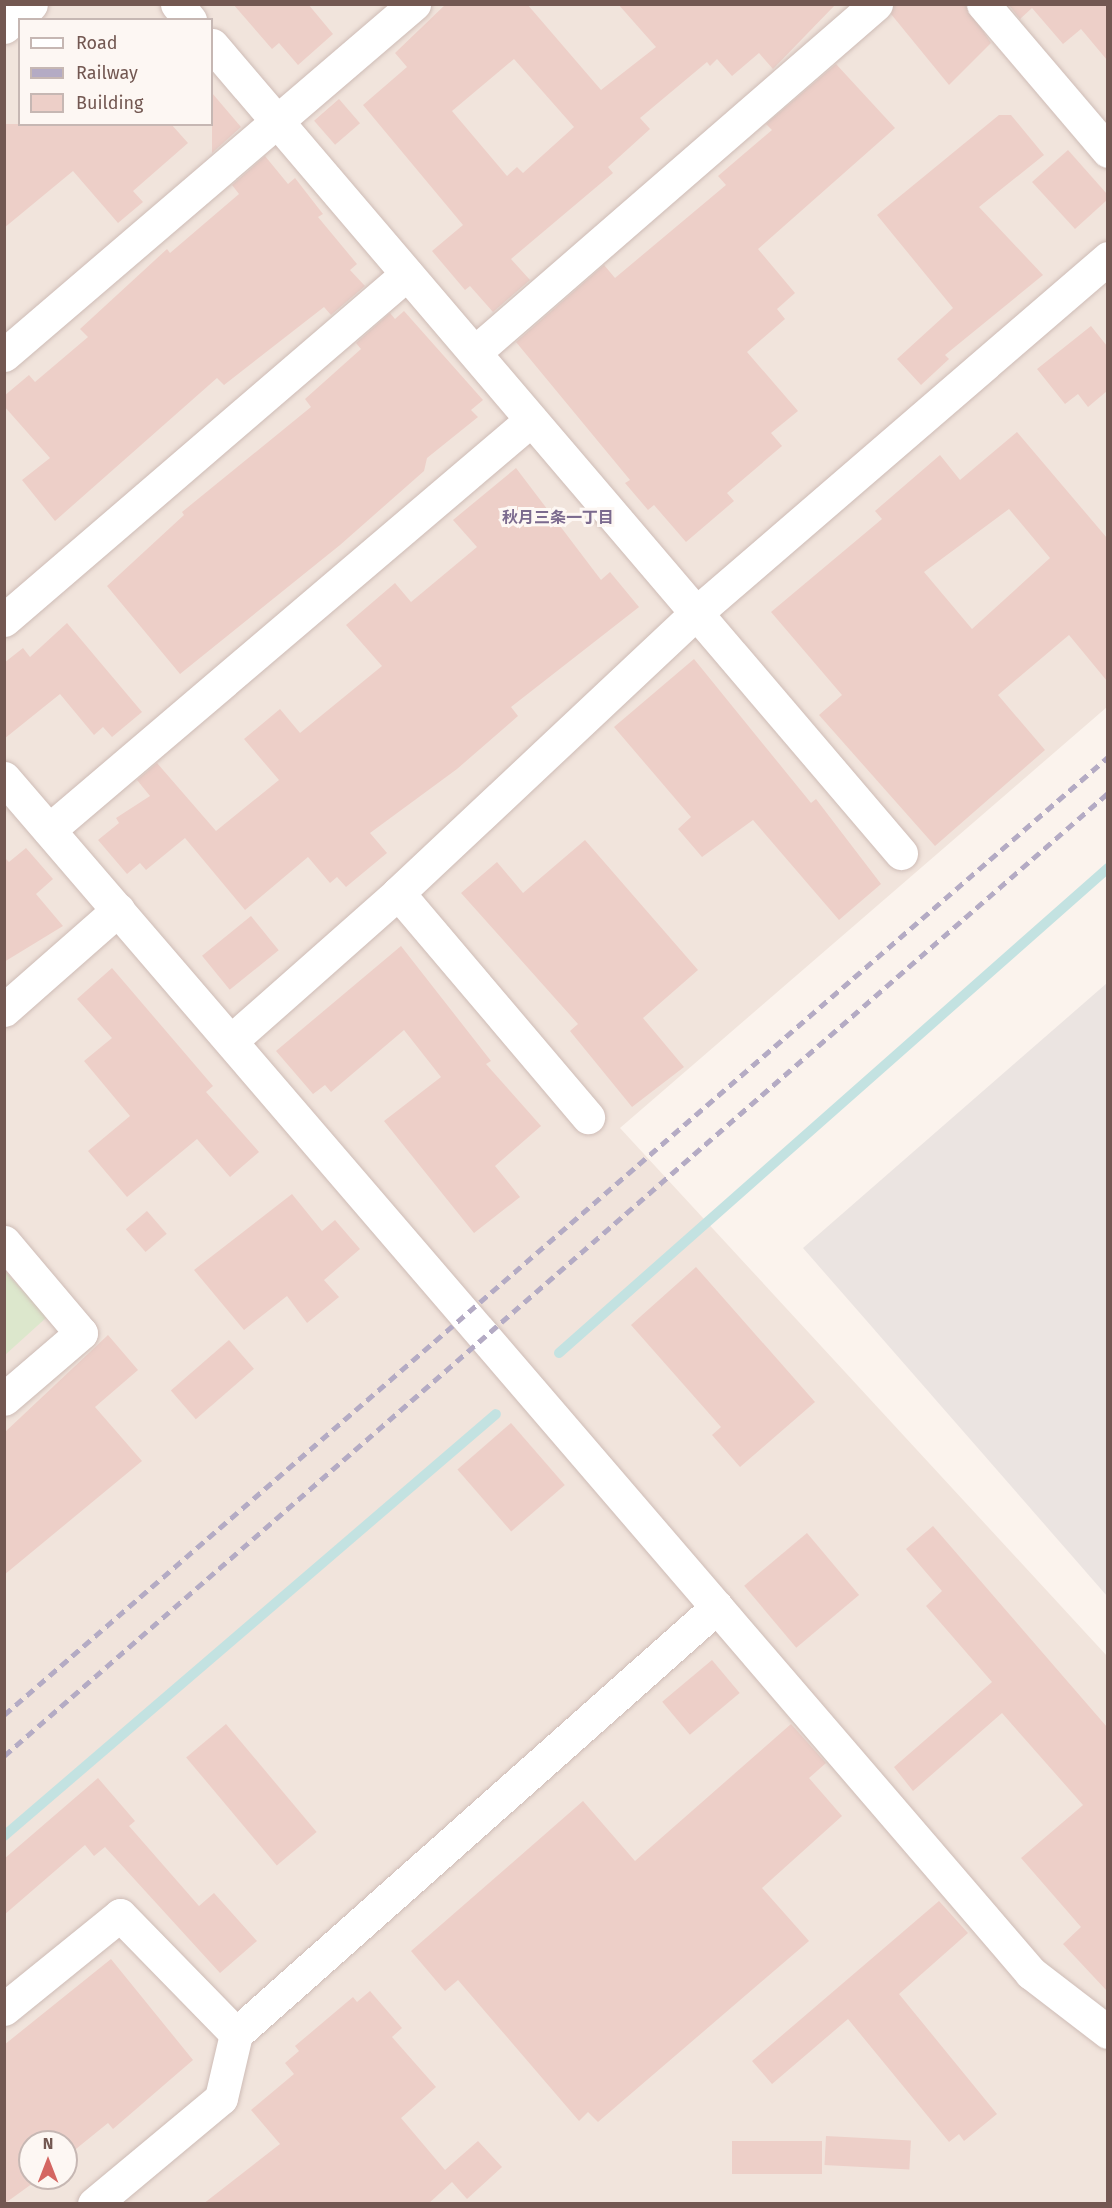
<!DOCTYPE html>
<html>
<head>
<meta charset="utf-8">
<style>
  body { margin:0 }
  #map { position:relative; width:1112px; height:2208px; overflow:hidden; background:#fbf3ed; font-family:"Fira Sans","Noto Sans JP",sans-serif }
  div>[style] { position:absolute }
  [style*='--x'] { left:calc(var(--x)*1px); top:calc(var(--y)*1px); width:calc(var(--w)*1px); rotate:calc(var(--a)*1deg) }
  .residential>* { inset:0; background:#f1e4dc }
  .industrial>* { inset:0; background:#ebe4e1 }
  .green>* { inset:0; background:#dce7cc }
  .stream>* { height:10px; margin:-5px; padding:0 5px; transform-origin:5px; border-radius:5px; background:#c3e2e1 }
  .building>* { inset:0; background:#edcfc8; transform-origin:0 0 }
  .roads { filter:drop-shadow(0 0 2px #cebcb6) drop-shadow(0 0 2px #cebcb6) }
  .minor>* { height:33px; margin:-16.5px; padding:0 16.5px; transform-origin:16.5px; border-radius:16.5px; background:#fff }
  .rail>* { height:4.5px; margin-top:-2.25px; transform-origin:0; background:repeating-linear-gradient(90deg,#b4abc4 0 9px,transparent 0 15px) }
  span { translate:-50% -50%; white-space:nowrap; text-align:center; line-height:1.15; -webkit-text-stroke:6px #fdf7f3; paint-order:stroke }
  .neighbourhood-label { font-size:16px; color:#7b6a8e; font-weight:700 }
  .frame { position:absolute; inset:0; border:6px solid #735852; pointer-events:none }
  .legend { position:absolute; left:18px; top:18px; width:195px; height:108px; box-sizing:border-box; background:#fdf7f3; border:2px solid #c6b7b3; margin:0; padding:8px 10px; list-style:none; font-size:18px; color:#735852 }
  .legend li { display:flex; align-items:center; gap:12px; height:30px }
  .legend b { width:30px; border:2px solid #c6b7b3 }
  .north { position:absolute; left:18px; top:2130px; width:60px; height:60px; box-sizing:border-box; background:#fdf7f3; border:2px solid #c6b7b3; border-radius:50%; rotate:0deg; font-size:16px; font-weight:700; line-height:24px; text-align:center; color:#735852 }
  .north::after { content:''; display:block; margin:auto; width:21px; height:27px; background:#d46662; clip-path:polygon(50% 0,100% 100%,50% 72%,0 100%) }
</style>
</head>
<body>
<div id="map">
  <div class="residential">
    <div style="clip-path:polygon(evenodd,5px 5px,1107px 5px,1107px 707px,620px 1128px,1107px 1656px,1107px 2203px,5px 2204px,5px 5px,20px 20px,212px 20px,212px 124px,20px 124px,20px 20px,5px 5px,30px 2142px,66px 2142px,66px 2178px,30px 2178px,30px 2142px)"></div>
  </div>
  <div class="industrial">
    <div style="clip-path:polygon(1107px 983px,1107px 1596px,803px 1248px)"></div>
  </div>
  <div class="green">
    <div style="clip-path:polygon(4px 1270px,47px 1317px,5px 1355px,4px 1355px)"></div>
  </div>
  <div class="stream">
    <div style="--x:559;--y:1353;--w:733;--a:-41.46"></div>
    <div style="--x:4;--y:1836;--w:648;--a:-40.62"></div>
  </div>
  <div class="building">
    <div style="clip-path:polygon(233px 4px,308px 4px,333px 34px,298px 65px,279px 43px,272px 49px)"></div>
    <div style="clip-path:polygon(evenodd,446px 4px,527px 4px,601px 90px,656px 47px,618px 4px,836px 4px,773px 69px,759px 53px,732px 76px,717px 59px,710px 66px,707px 62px,640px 118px,650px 129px,608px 167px,613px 173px,511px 259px,530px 280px,493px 312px,470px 286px,465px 290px,432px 251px,463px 225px,363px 105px,407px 67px,395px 53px,446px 4px,514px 59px,574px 127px,523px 173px,517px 167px,507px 176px,452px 111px,514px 59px)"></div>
    <div style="clip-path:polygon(894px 4px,965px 4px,991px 43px,949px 85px,891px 14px)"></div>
    <div style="clip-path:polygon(1008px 4px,1107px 4px,1107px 60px,1081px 29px,1063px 44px,1032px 8px,1020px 19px)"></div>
    <div style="clip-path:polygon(836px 64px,895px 128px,758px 249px,795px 293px,777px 309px,785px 319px,747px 352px,798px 411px,771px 433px,782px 446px,727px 493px,734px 501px,686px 542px,654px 505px,648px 510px,625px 483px,630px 480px,516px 342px,604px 265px,615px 278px,726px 185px,718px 176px,772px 130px,766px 124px)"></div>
    <div style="clip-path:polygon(212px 93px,241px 127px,212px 153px)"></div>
    <div style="left:339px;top:99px;width:32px;height:33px;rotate:49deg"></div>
    <div style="clip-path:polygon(999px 115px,1011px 115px,1044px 155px,979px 207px,1043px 275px,945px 355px,949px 359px,921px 385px,897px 359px,953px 308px,877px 215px)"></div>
    <div style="clip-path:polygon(4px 124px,171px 124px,188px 143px,133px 191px,143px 202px,118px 223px,73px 171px,4px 228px)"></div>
    <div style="clip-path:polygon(1068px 150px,1107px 194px,1107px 200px,1075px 229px,1032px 182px)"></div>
    <div style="clip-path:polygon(265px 156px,288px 184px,295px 178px,323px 214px,318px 217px,357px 264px,350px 270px,365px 286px,331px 315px,324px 307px,224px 385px,217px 378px,55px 521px,22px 480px,50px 458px,4px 406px,4px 396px,29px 375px,35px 382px,88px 337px,80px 329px,167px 249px,170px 253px,239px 194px,232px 185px)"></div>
    <div style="clip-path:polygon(404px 311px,483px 400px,471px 410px,478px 417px,427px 458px,424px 471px,340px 545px,180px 674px,107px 586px,184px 515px,182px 512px,311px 407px,305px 399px,361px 349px,356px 343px,390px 313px,395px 319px)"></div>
    <div style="clip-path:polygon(1091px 326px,1107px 346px,1107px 391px,1088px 407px,1078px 394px,1065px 404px,1037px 369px)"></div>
    <div style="clip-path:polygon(evenodd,1017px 432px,1107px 538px,1107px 681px,1069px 635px,998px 695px,1045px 750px,935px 846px,819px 715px,842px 695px,771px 612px,882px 519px,875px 511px,940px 455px,960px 480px,1017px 432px,1009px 509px,1050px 558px,972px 629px,924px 572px,1009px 509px)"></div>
    <div style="clip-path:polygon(516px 468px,601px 580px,610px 572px,639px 607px,511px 707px,518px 716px,457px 769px,370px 833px,387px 853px,346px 887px,337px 877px,330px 883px,308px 857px,245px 910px,185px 838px,146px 870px,140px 863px,127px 874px,98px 840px,119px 823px,116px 818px,150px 796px,137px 780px,157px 763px,216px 831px,279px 780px,244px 739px,280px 709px,300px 733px,382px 666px,346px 625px,395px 583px,411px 602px,477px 547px,453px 520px)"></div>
    <div style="clip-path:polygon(67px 623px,142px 712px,112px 737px,103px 727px,94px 735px,60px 694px,4px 739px,4px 663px,23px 648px,30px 657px)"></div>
    <div style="clip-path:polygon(694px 659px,811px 803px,816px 799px,881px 884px,839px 920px,753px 820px,702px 857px,678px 829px,691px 817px,614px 727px)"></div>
    <div style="clip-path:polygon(585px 840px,698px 970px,643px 1018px,684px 1067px,632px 1107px,570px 1031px,578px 1024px,461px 893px,497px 862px,523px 893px)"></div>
    <div style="clip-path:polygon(26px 848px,53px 879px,36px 894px,63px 926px,4px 962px,4px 857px,9px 862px)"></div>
    <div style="left:251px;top:916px;width:44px;height:63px;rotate:51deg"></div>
    <div style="clip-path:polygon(401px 946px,491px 1061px,486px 1064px,541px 1126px,495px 1166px,520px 1197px,474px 1233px,384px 1121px,441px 1077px,404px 1030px,331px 1092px,325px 1085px,313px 1094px,276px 1051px)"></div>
    <div style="clip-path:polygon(112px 968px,213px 1086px,206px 1092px,259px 1152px,230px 1177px,197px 1139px,127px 1197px,88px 1151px,130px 1116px,84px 1061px,112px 1038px,77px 999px)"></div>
    <div style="clip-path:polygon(292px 1194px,322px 1231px,335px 1220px,360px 1249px,324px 1280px,339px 1297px,307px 1323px,287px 1296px,244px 1330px,194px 1270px)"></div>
    <div style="left:147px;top:1211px;width:30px;height:28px;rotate:49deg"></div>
    <div style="clip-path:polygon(696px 1267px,815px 1402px,740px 1467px,712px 1435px,721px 1427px,631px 1325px)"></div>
    <div style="clip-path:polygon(108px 1335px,138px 1370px,95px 1407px,142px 1461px,4px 1575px,4px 1433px)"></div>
    <div style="left:229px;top:1340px;width:38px;height:77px;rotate:49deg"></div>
    <div style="left:511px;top:1423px;width:82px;height:71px;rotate:49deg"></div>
    <div style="clip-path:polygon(933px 1526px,1107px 1727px,1107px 1991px,1063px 1944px,1081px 1927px,1021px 1858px,1083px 1805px,1002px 1713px,913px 1791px,894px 1767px,992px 1682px,926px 1606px,942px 1591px,906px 1549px)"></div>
    <div style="left:807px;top:1533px;width:81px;height:82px;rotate:50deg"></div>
    <div style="left:712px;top:1660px;width:43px;height:65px;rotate:50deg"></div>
    <div style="left:226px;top:1724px;width:141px;height:52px;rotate:50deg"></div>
    <div style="clip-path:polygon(791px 1724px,826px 1763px,809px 1778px,842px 1816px,762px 1888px,809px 1941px,598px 2122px,588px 2112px,579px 2121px,458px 1980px,445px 1991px,411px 1951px,583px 1801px,635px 1861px)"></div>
    <div style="clip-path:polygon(98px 1778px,135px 1821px,129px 1826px,199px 1906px,214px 1893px,257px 1941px,220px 1973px,105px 1847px,94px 1856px,85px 1845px,4px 1915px,4px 1859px)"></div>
    <div style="clip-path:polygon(939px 1901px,968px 1933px,899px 1994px,997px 2114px,964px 2141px,959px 2134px,949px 2142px,848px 2019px,772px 2084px,752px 2061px)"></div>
    <div style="clip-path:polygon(111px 1959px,193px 2060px,113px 2129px,108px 2123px,66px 2157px,66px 2142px,30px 2142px,30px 2178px,40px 2178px,4px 2204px,4px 2045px)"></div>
    <div style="clip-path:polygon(370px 1991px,402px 2028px,392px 2037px,436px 2087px,401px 2118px,445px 2170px,478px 2141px,502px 2167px,467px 2199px,452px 2182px,428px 2204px,203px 2204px,280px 2144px,251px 2110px,294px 2074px,285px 2063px,299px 2051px,295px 2046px,353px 1997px,357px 2002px)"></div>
    <div style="left:826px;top:2136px;width:85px;height:29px;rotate:3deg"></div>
    <div style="left:822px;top:2141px;width:33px;height:90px;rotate:90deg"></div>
  </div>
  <div class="roads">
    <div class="minor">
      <div style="--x:177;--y:4;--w:21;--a:51"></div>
      <div style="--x:983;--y:4;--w:193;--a:49.6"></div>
      <div style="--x:4;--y:27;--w:35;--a:-40"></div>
      <div style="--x:212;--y:45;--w:1062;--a:49.55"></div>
      <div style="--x:475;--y:352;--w:531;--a:-40.95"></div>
      <div style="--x:4;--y:355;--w:540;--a:-40.57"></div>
      <div style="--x:4;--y:620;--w:531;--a:-40.65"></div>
      <div style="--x:4;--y:778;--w:1576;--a:49.32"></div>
      <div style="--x:1031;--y:1973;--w:97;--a:37.5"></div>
      <div style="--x:49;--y:830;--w:633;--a:-40.39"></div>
      <div style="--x:398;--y:893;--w:294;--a:49.7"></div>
      <div style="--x:4;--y:1010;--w:152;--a:-41.3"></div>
      <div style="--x:231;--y:1041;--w:223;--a:-41.5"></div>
      <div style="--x:398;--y:893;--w:409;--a:-43.2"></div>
      <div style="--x:696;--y:613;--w:544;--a:-40.75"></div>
      <div style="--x:4;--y:1242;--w:119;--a:49.8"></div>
      <div style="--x:81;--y:1333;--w:101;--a:139.4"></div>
      <div style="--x:4;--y:2009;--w:149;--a:-39"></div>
      <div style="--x:120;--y:1915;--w:166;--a:45.7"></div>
      <div style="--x:94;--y:2204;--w:165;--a:-39.8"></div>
      <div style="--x:221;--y:2098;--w:66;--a:-76.8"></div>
      <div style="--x:236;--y:2034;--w:643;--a:-41.6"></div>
    </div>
  </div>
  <div class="rail">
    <div style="--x:4;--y:1715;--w:1462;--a:-40.95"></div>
    <div style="--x:4;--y:1756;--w:1465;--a:-41.1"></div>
  </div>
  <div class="neighbourhood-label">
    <span style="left:558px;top:518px">秋月三条一丁目</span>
  </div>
  <div class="frame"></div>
  <ul class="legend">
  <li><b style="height:8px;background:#fff"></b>Road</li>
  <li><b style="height:8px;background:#b4abc4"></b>Railway</li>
  <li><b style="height:16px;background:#edcfc8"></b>Building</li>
  </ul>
  <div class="north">N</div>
</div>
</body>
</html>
